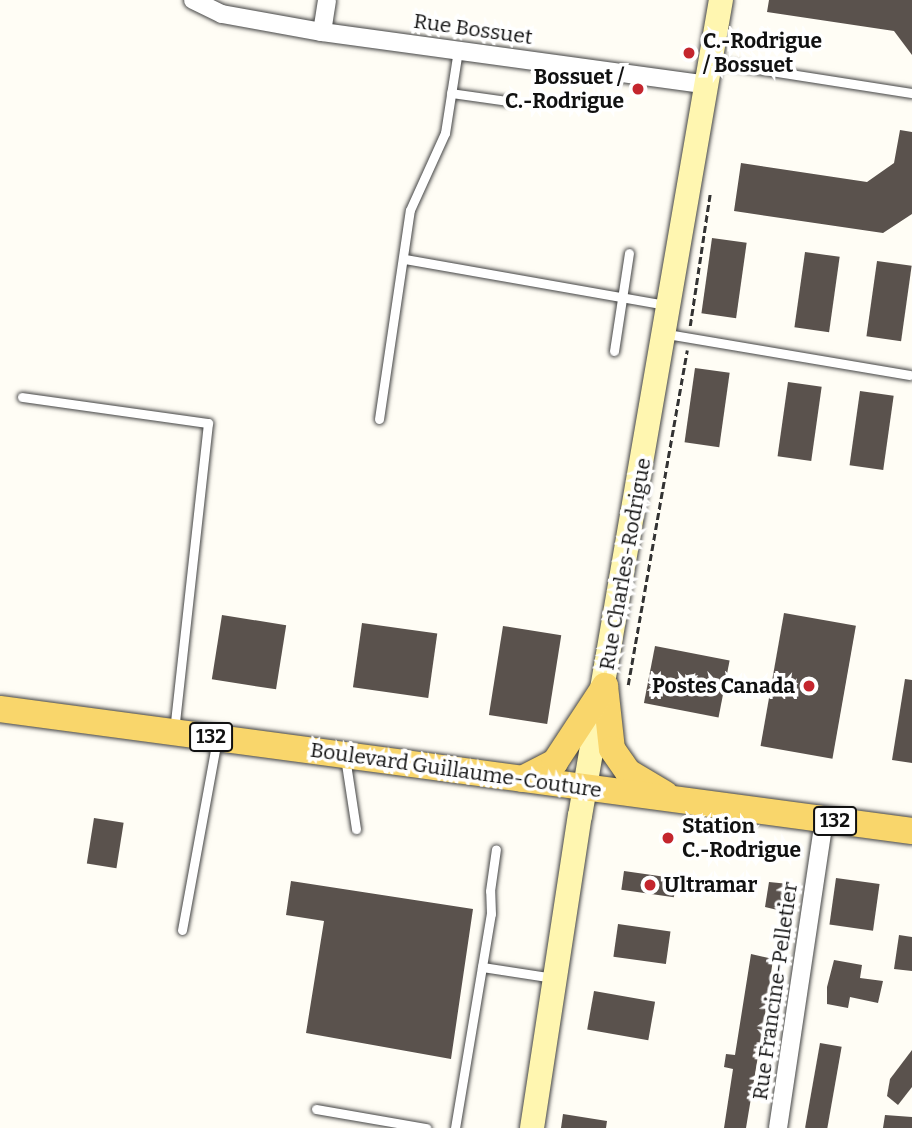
<!DOCTYPE html>
<html>
<head>
<meta charset="utf-8">
<style>
  body { margin:0 }
  #map { position:relative; width:912px; height:1128px; overflow:hidden; background:#fffdf5; font-family:Bitter,serif }
  div>[style] { position:absolute }
  [style*='--x'] { left:calc(var(--x)*1px); top:calc(var(--y)*1px); width:calc(var(--w)*1px); rotate:calc(var(--a)*1deg) }
  .building>* { inset:0; background:#5a524d; transform-origin:0 0 }
  .path>* { height:2.5px; margin-top:-1.25px; transform-origin:0; background:repeating-linear-gradient(90deg,#333 0 7px,transparent 0 10.5px) }
  .roads { filter:drop-shadow(0 0 2px #444) drop-shadow(0 0 2px #444) }
  .lane>* { height:9px; margin:-4.5px; padding:0 4.5px; transform-origin:4.5px; border-radius:4.5px; background:#fff }
  .street>* { height:18px; margin:-9px; padding:0 9px; transform-origin:9px; border-radius:9px; background:#fff }
  .secondary>* { height:24px; margin:-12px; padding:0 12px; transform-origin:12px; border-radius:12px; background:#fff6b0 }
  .primary>* { height:26px; margin:-13px; padding:0 13px; transform-origin:13px; border-radius:13px; background:#f9d66b }
  .dots>* { width:19px; height:19px; translate:-50% -50%; box-sizing:border-box; border:4px solid #fff; border-radius:50% }
  span { translate:-50% -50%; white-space:nowrap; text-align:center; line-height:1.15; -webkit-text-stroke:7px #fff; paint-order:stroke }
  .shield-label span { padding:2px 5px; background:#fff; border:2px solid; border-radius:5px; -webkit-text-stroke-width:0 }
  .shield-label { font-size:19px; color:#111; font-weight:700 }
  .street-label { font-size:21px; color:#111 }
  .poi-label { font-size:21px; color:#111; font-weight:700 }
  .left { translate:0 -50%; text-align:left }
  .right { translate:-100% -50%; text-align:right }
</style>
</head>
<body>
<div id="map">
  <div class="building">
    <div style="clip-path:polygon(769px 0,912px 0,912px 55px,894px 31px,767px 12px)"></div>
    <div style="clip-path:polygon(900px 130px,912px 132px,912px 214px,883px 233px,734px 211px,741px 163px,867px 182px,894px 163px)"></div>
    <div style="left:712px;top:238px;width:35px;height:76px;rotate:8deg"></div>
    <div style="left:805px;top:252px;width:35px;height:76px;rotate:8deg"></div>
    <div style="left:877px;top:261px;width:35px;height:76px;rotate:8deg"></div>
    <div style="left:695px;top:368px;width:35px;height:75px;rotate:8deg"></div>
    <div style="left:788px;top:382px;width:34px;height:75px;rotate:8deg"></div>
    <div style="left:860px;top:391px;width:34px;height:75px;rotate:8deg"></div>
    <div style="left:784px;top:613px;width:73px;height:135px;rotate:10deg"></div>
    <div style="left:222px;top:615px;width:65px;height:65px;rotate:9deg"></div>
    <div style="left:362px;top:623px;width:76px;height:65px;rotate:8deg"></div>
    <div style="left:503px;top:626px;width:59px;height:90px;rotate:9deg"></div>
    <div style="left:655px;top:646px;width:76px;height:58px;rotate:11deg"></div>
    <div style="clip-path:polygon(905px 679px,912px 680px,912px 763px,892px 760px)"></div>
    <div style="left:94px;top:818px;width:30px;height:46px;rotate:9deg"></div>
    <div style="left:624px;top:871px;width:53px;height:19px;rotate:8deg"></div>
    <div style="left:836px;top:878px;width:44px;height:47px;rotate:8deg"></div>
    <div style="clip-path:polygon(291px 881px,473px 909px,451px 1059px,306px 1033px,324px 921px,286px 915px)"></div>
    <div style="clip-path:polygon(769px 882px,789px 884px,786px 912px,765px 907px)"></div>
    <div style="left:618px;top:924px;width:53px;height:33px;rotate:8deg"></div>
    <div style="clip-path:polygon(899px 935px,912px 937px,912px 971px,894px 969px)"></div>
    <div style="clip-path:polygon(751px 954px,773px 959px,767px 1002px,746px 1128px,724px 1128px,733px 1069px,724px 1067px,726px 1054px,735px 1055px)"></div>
    <div style="clip-path:polygon(834px 960px,862px 965px,860px 978px,883px 981px,878px 1003px,850px 997px,848px 1008px,827px 1004px,827px 987px)"></div>
    <div style="left:594px;top:991px;width:62px;height:39px;rotate:10deg"></div>
    <div style="left:820px;top:1043px;width:22px;height:86px;rotate:10deg"></div>
    <div style="clip-path:polygon(912px 1050px,912px 1087px,898px 1105px,887px 1096px,890px 1079px)"></div>
    <div style="clip-path:polygon(563px 1114px,607px 1121px,606px 1128px,561px 1128px)"></div>
    <div style="clip-path:polygon(885px 1115px,912px 1117px,912px 1128px,883px 1128px)"></div>
  </div>
  <div class="path">
    <div style="--x:690;--y:326;--w:134;--a:-81.4"></div>
    <div style="--x:628;--y:685;--w:340;--a:-80"></div>
  </div>
  <div class="roads">
    <div class="lane">
      <div style="--x:713;--y:62;--w:201;--a:8.9"></div>
      <div style="--x:451;--y:93;--w:57;--a:8.1"></div>
      <div style="--x:405;--y:259;--w:264;--a:10"></div>
      <div style="--x:667;--y:334;--w:246;--a:9.6"></div>
      <div style="--x:614;--y:351;--w:99;--a:-81.3"></div>
      <div style="--x:22;--y:397;--w:188;--a:8"></div>
      <div style="--x:208;--y:423;--w:309;--a:96.3"></div>
      <div style="--x:379;--y:419;--w:211;--a:-81.6"></div>
      <div style="--x:410;--y:210;--w:85;--a:-65.6"></div>
      <div style="--x:445;--y:133;--w:84;--a:-81.1"></div>
      <div style="--x:345;--y:757;--w:73;--a:81.3"></div>
      <div style="--x:182;--y:930;--w:194;--a:-79.6"></div>
      <div style="--x:482;--y:967;--w:73;--a:8.7"></div>
      <div style="--x:316;--y:1109;--w:112;--a:9.8"></div>
      <div style="--x:455;--y:1128;--w:217;--a:-80.5"></div>
      <div style="--x:491;--y:914;--w:23;--a:-92"></div>
      <div style="--x:490;--y:891;--w:42;--a:-81.9"></div>
    </div>
    <div class="street">
      <div style="--x:193;--y:0;--w:32;--a:26"></div>
      <div style="--x:222;--y:14;--w:102;--a:10.2"></div>
      <div style="--x:322;--y:32;--w:390;--a:7.8"></div>
      <div style="--x:322;--y:32;--w:32;--a:-81"></div>
      <div style="--x:778;--y:1128;--w:312;--a:-81.5"></div>
    </div>
    <div class="secondary">
      <div style="--x:532;--y:1128;--w:316;--a:-81.3"></div>
      <div style="--x:580;--y:816;--w:828;--a:-80.2"></div>
    </div>
    <div class="primary">
      <div style="--x:605;--y:686;--w:63;--a:83.7"></div>
      <div style="--x:612;--y:749;--w:28;--a:55"></div>
      <div style="--x:628;--y:772;--w:43;--a:30.7"></div>
      <div style="--x:0;--y:709;--w:920;--a:7.62"></div>
      <div style="--x:522;--y:779;--w:37;--a:-27"></div>
      <div style="--x:555;--y:762;--w:91;--a:-56.7"></div>
    </div>
  </div>
  <div class="dots">
    <div style="left:689px;top:53px;background:#c4262e"></div>
    <div style="left:638px;top:89px;background:#c4262e"></div>
    <div style="left:809px;top:686px;background:#c4262e"></div>
    <div style="left:668px;top:838px;background:#c4262e"></div>
    <div style="left:650px;top:885px;background:#c4262e"></div>
  </div>
  <div class="shield-label">
    <span style="left:211px;top:737px">132</span>
    <span style="left:835px;top:821px">132</span>
  </div>
  <div class="street-label">
    <span style="left:473px;top:29px;rotate:8deg">Rue Bossuet</span>
    <span style="left:625px;top:564px;rotate:-80deg">Rue Charles-Rodrigue</span>
    <span style="left:456px;top:770px;rotate:8deg">Boulevard Guillaume-Couture</span>
    <span style="left:775px;top:991px;rotate:-82deg">Rue Francine-Pelletier</span>
  </div>
  <div class="poi-label">
    <span class="left" style="left:703px;top:53px">C.-Rodrigue<br>/ Bossuet</span>
    <span class="right" style="left:624px;top:89px">Bossuet /<br>C.-Rodrigue</span>
    <span class="right" style="left:795px;top:686px">Postes Canada</span>
    <span class="left" style="left:682px;top:838px">Station<br>C.-Rodrigue</span>
    <span class="left" style="left:664px;top:885px">Ultramar</span>
  </div>
</div>
</body>
</html>
